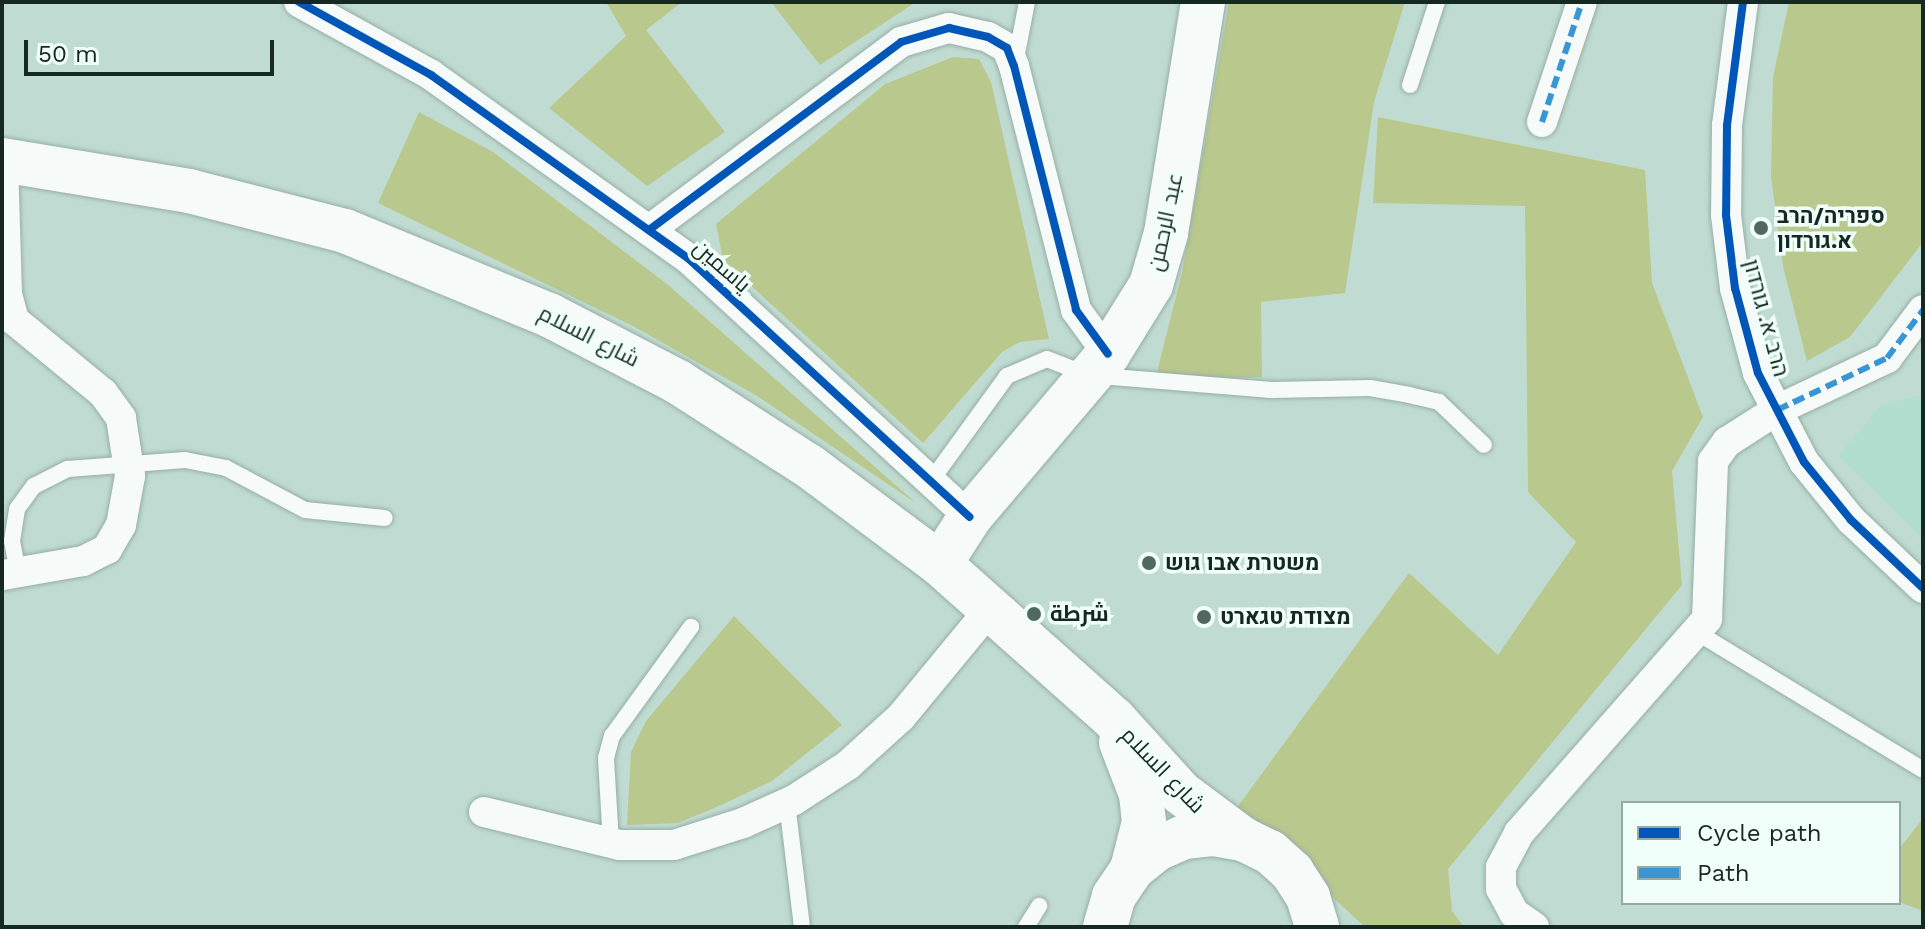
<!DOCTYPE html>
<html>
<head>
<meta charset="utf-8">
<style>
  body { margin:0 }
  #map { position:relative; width:1925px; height:929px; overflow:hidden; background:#c0dcd2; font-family:"Work Sans",Cairo,Heebo,sans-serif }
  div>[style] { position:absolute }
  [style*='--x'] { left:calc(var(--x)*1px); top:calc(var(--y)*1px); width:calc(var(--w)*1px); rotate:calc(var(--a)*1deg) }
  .built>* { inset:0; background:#b1dece }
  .green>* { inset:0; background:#b9c88d }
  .roads { filter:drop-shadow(0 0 2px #98aea6) drop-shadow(0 0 2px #98aea6) }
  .lane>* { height:16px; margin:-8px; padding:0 8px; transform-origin:8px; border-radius:8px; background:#f6faf8 }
  .street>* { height:30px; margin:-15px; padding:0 15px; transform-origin:15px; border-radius:15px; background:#f6faf8 }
  .secondary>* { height:44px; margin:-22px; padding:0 22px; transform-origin:22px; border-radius:22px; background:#f6faf8 }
  .primary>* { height:44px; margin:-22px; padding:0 22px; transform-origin:22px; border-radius:22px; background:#f6faf8 }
  .quiet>* { height:6px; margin-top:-3px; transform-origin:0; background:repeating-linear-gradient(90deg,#3996d5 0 12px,transparent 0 18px) }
  .cycleway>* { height:8px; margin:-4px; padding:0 4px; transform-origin:4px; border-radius:4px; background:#0057b8 }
  .dots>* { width:22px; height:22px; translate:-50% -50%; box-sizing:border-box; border:4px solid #f0fff9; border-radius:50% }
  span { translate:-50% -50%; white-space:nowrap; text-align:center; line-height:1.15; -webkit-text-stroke:7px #f0fff9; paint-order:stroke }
  .poi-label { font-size:22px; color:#152922; font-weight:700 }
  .left { translate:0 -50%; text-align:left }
  .street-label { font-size:22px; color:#152922 }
  .frame { position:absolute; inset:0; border:4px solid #152922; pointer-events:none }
  .legend { position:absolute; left:1621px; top:801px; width:280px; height:104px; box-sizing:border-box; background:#f0fff9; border:2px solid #98a9a3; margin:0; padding:10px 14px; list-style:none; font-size:24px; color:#152922 }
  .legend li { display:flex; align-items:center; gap:16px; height:40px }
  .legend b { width:40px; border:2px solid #98a9a3 }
  .scale { position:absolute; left:24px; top:40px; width:250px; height:36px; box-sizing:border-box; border:4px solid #152922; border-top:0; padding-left:10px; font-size:24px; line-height:28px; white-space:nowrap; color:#152922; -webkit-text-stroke:6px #f0fff9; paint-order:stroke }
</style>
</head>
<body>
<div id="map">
  <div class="built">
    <div style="clip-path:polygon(1917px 396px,1923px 399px,1923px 539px,1839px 456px,1881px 405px)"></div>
  </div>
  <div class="green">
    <div style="clip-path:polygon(606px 2px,682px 2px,646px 30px,725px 132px,647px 186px,549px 108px,626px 36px)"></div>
    <div style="clip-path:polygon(771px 2px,916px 2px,820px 65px)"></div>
    <div style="clip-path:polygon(1229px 2px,1405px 2px,1374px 102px,1345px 293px,1261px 302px,1262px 377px,1155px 380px,1182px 273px)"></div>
    <div style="clip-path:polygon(1789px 2px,1923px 2px,1923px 242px,1850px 337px,1807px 361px,1783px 266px,1771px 176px,1773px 77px)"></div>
    <div style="clip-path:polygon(953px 57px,979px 59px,991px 82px,1049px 339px,1020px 342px,1002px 352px,923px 443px,723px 260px,716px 224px,885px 84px)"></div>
    <div style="clip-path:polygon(419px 112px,493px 152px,667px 284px,916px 503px,757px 396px,633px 326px,378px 203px)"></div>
    <div style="clip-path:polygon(1378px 117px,1645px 170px,1652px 283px,1703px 417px,1672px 471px,1682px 585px,1448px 869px,1452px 911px,1464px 927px,1365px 927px,1236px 809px,1409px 573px,1498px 655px,1576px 542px,1528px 492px,1525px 206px,1373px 203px)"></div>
    <div style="clip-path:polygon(734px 616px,842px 725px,772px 781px,719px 806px,678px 823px,627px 825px,631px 752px,646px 721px)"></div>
    <div style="clip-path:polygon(1921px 821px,1923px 822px,1923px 911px,1899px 902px,1899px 849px)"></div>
  </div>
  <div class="roads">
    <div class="lane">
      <div style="--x:1016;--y:59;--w:58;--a:-79.1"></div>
      <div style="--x:1410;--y:85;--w:87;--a:-72"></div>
      <div style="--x:931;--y:481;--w:130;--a:-54.1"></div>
      <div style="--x:1007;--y:376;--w:43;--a:-23"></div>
      <div style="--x:1047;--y:359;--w:44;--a:21.3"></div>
      <div style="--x:1088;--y:375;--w:184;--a:4.7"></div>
      <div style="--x:1271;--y:390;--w:99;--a:-1.2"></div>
      <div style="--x:1370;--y:388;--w:40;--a:10"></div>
      <div style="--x:1409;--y:395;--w:31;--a:13"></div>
      <div style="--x:1439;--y:402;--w:62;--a:43.7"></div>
      <div style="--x:18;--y:572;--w:32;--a:-101"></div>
      <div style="--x:12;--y:541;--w:32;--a:-81"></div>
      <div style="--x:17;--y:509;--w:29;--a:-54"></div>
      <div style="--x:34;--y:486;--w:38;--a:-27"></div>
      <div style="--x:68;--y:469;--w:117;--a:-4.4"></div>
      <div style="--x:185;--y:460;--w:42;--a:11"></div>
      <div style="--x:226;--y:468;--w:89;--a:28"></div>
      <div style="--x:305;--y:510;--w:80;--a:5.7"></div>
      <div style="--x:1698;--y:633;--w:263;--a:31.3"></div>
      <div style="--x:787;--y:803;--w:125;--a:83.1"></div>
      <div style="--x:611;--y:843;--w:85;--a:-93.4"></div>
      <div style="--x:606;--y:758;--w:23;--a:-75"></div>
      <div style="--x:612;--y:736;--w:135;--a:-54.1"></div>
      <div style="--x:1026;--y:927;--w:25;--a:-58"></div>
    </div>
    <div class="street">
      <div style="--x:299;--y:2;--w:151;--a:28.9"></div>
      <div style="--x:431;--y:75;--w:317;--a:35.5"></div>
      <div style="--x:689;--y:259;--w:381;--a:42.6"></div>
      <div style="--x:1743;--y:2;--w:125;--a:97.4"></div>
      <div style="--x:1727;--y:126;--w:89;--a:90.6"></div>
      <div style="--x:1726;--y:215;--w:74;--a:83"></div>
      <div style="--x:1735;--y:288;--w:88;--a:74.9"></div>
      <div style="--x:1758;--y:373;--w:100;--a:62.7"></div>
      <div style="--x:1804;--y:462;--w:75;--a:51"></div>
      <div style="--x:1851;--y:520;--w:99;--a:43.4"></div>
      <div style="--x:1542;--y:122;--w:126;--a:-71.6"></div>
      <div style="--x:3;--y:160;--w:134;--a:88.3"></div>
      <div style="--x:7;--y:294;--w:27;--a:75"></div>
      <div style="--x:14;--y:320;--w:115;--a:39.4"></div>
      <div style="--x:103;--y:393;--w:31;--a:54"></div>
      <div style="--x:121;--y:418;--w:59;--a:81.2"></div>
      <div style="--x:130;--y:476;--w:50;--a:100.4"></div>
      <div style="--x:121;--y:525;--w:28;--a:120"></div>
      <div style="--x:107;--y:549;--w:27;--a:153"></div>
      <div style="--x:83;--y:561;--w:81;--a:170.1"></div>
      <div style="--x:649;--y:230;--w:314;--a:-36.7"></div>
      <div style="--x:901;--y:42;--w:50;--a:-16.3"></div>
      <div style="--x:949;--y:28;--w:40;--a:13"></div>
      <div style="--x:988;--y:37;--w:22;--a:30"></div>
      <div style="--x:1007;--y:48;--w:19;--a:69"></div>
      <div style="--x:1014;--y:66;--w:252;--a:75.7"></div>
      <div style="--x:1076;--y:310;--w:54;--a:54"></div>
      <div style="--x:484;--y:812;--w:139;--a:13.7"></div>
      <div style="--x:619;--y:845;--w:55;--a:0"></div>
      <div style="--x:674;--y:845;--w:72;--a:-17.7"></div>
      <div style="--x:743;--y:823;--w:56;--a:-24.3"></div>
      <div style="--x:794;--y:800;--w:64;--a:-32.9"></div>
      <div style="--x:848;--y:765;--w:72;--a:-42.2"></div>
      <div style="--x:901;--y:717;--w:140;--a:-50.5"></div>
      <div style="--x:1534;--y:927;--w:24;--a:-145"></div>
      <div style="--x:1514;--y:913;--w:27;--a:-118"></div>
      <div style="--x:1501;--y:889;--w:22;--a:-90"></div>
      <div style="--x:1501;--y:867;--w:38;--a:-62"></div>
      <div style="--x:1519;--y:833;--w:285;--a:-48.7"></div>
      <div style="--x:1707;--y:619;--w:158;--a:-87.8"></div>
      <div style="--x:1713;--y:461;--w:24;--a:-54"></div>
      <div style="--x:1727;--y:442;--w:59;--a:-32.6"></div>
      <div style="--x:1777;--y:410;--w:122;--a:-25.3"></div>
      <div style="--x:1887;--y:358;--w:60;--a:-53.1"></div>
    </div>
    <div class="secondary">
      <div style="--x:940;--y:564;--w:56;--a:-57.4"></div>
      <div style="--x:970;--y:517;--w:214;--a:-49.7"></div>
      <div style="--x:1108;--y:354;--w:81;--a:-58.1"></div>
      <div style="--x:1151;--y:285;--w:54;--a:-73.9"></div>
      <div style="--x:1166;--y:233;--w:234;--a:-80.9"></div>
    </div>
    <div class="primary">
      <div style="--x:2;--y:160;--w:190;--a:9.4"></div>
      <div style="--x:189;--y:191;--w:161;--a:14.4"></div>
      <div style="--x:345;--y:231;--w:221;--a:22.4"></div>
      <div style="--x:549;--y:315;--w:145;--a:27.4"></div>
      <div style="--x:678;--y:382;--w:156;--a:32.7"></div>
      <div style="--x:809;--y:466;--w:164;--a:36.8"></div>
      <div style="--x:940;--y:564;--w:233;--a:41.7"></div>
      <div style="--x:1114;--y:719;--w:100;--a:47.8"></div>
      <div style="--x:1181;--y:793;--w:77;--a:36.6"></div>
      <div style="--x:1121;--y:742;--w:56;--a:69"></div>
      <div style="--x:1141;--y:794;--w:28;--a:84"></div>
      <div style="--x:1144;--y:822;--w:49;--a:104.3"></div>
      <div style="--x:1105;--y:927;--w:32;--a:-74"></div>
      <div style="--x:1114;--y:896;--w:32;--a:-56"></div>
      <div style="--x:1132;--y:869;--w:32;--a:-39"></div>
      <div style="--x:1157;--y:849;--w:30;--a:-24"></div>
      <div style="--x:1184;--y:837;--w:30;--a:-6"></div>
      <div style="--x:1214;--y:834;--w:29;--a:10"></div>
      <div style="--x:1243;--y:839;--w:30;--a:26"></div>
      <div style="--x:1270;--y:852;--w:30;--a:42"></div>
      <div style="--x:1292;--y:872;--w:30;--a:57"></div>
      <div style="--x:1308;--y:897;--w:31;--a:73"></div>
    </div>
  </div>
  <div class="quiet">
    <div style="--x:1542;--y:122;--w:126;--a:-71.6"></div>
    <div style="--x:1777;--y:410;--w:122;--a:-25.3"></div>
    <div style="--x:1887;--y:358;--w:60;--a:-53.1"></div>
  </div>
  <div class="cycleway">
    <div style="--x:299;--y:2;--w:151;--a:28.9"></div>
    <div style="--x:431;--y:75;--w:317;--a:35.5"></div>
    <div style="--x:689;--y:259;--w:381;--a:42.6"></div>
    <div style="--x:1743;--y:2;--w:125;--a:97.4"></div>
    <div style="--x:1727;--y:126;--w:89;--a:90.6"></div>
    <div style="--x:1726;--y:215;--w:74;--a:83"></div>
    <div style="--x:1735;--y:288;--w:88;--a:74.9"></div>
    <div style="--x:1758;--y:373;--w:100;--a:62.7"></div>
    <div style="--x:1804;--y:462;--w:75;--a:51"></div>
    <div style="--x:1851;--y:520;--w:99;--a:43.4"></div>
    <div style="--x:649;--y:230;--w:314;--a:-36.7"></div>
    <div style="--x:901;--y:42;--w:50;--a:-16.3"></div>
    <div style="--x:949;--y:28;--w:40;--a:13"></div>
    <div style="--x:988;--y:37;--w:22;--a:30"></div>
    <div style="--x:1007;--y:48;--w:19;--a:69"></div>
    <div style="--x:1014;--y:66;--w:252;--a:75.7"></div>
    <div style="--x:1076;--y:310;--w:54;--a:54"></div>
  </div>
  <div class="dots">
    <div style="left:1761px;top:228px;background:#516860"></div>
    <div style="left:1149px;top:563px;background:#516860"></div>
    <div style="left:1034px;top:614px;background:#516860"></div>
    <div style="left:1204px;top:617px;background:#516860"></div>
  </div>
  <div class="poi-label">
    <span class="left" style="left:1777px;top:228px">ספריה/הרב<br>א.גורדון</span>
    <span class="left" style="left:1165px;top:563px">משטרת אבו גוש</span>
    <span class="left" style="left:1050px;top:614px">شرطة</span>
    <span class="left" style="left:1220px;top:617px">מצודת טגארט</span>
  </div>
  <div class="street-label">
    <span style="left:1165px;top:222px;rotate:-78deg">عبد الرحمن</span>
    <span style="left:722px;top:266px;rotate:41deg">ياسمين</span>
    <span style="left:1766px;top:318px;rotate:75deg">הרב א. גורדון</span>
    <span style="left:589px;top:336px;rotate:27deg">شارع السلام</span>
    <span style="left:1163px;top:770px;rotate:46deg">شارع السلام</span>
  </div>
  <div class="frame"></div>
  <ul class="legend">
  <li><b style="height:10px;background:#0057b8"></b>Cycle path</li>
  <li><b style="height:10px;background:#3996d5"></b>Path</li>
  </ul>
  <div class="scale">50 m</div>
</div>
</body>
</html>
